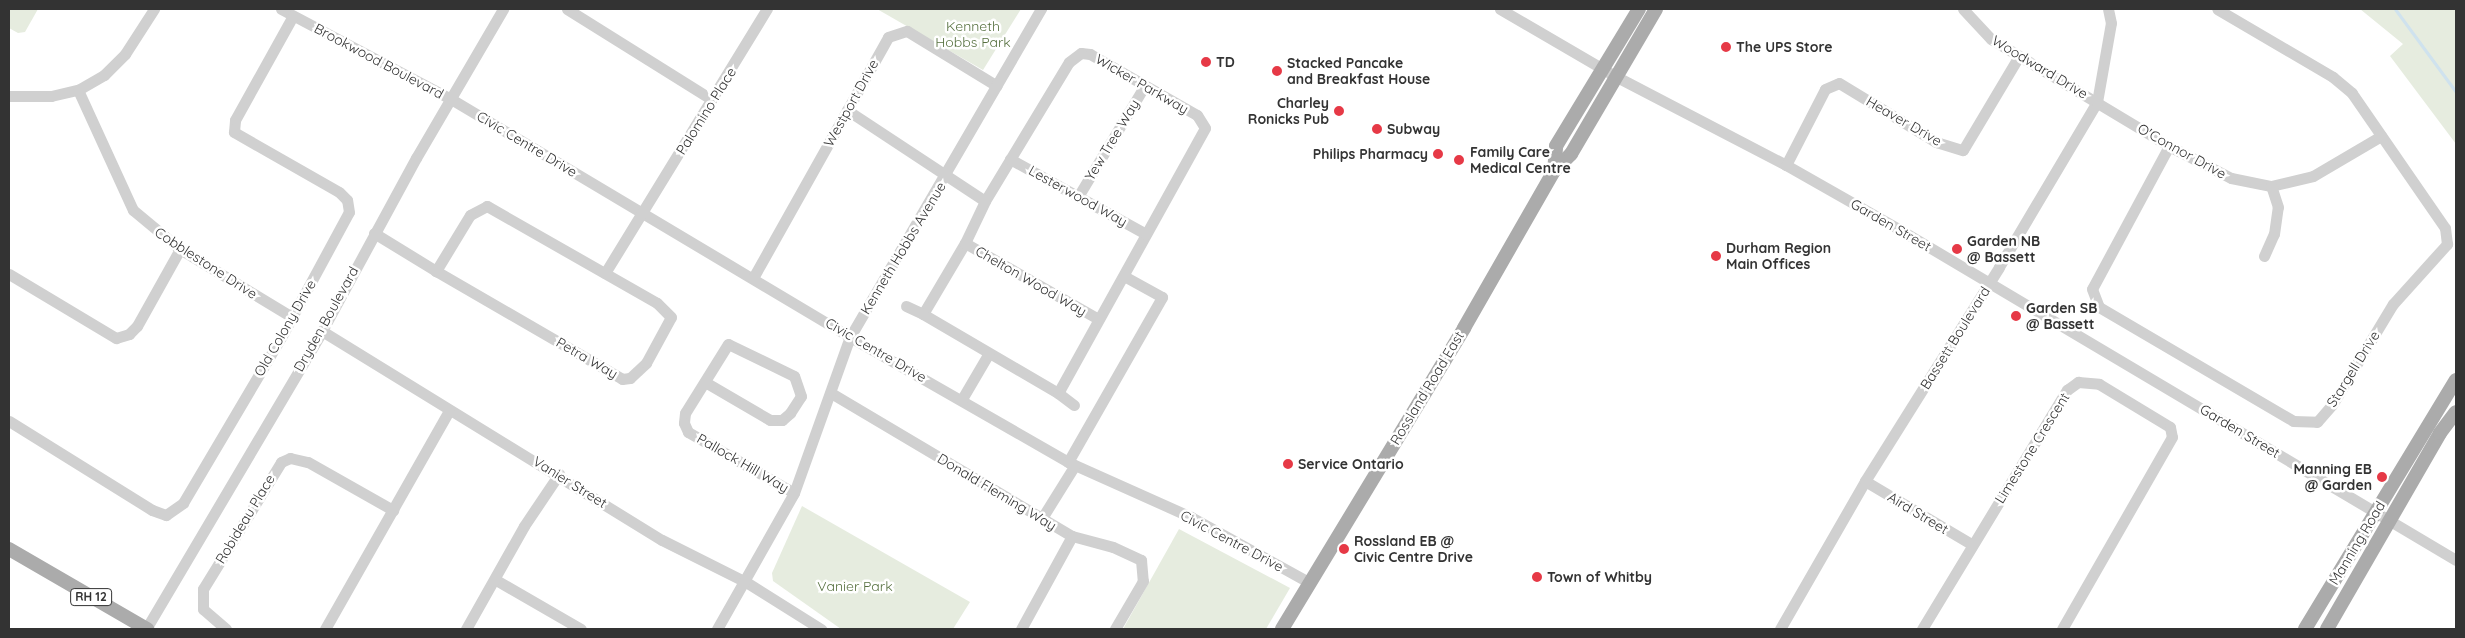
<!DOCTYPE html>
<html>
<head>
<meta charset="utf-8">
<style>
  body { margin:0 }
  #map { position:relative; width:2465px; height:638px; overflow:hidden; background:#fff; font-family:Quicksand,sans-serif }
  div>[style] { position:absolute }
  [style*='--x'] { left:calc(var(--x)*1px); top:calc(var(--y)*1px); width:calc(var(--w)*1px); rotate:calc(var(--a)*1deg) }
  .green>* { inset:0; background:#e6ecdf }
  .stream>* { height:3px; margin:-1.5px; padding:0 1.5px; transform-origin:1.5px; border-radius:1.5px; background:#cfe2ee }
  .minor>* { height:11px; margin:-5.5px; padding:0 5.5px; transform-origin:5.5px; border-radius:5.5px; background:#d0d0d0 }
  .major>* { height:14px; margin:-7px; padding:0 7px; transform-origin:7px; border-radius:7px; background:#ababab }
  .dots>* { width:14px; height:14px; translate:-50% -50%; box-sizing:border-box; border:2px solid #fff; border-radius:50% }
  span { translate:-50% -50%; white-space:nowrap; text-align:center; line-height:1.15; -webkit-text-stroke:5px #fff; paint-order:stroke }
  .shield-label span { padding:1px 4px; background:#fff; border:1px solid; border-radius:4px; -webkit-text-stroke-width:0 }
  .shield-label { font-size:12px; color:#333; font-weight:700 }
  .park-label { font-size:14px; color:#56703f }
  .poi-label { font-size:14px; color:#333; font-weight:700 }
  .left { translate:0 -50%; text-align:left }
  .right { translate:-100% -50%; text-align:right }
  .street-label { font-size:14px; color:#333 }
  .frame { position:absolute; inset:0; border:10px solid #333; pointer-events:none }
</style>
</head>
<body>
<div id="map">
  <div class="green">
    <div style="clip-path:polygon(9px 9px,38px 9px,25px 32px,18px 33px,9px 28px)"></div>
    <div style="clip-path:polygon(877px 9px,1021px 9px,983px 70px)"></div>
    <div style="clip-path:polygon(2360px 9px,2456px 9px,2456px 144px,2390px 56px,2403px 44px)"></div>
    <div style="clip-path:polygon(802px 506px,970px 602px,953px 629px,841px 629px,773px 581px,772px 573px)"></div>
    <div style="clip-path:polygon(1179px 529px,1290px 588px,1266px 629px,1123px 629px)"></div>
  </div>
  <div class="stream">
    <div style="--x:2395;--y:9;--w:103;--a:53.7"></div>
  </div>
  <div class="minor">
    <div style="--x:281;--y:9;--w:192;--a:27.9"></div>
    <div style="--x:451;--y:99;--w:465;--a:30.8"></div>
    <div style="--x:850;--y:337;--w:251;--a:29.8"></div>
    <div style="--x:1068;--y:462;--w:135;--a:24.1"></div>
    <div style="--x:1191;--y:517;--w:136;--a:29"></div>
    <div style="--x:567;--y:9;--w:170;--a:32"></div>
    <div style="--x:1500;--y:9;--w:135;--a:30.2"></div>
    <div style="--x:1617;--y:77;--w:191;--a:27.5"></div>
    <div style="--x:1786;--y:165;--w:128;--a:29.6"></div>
    <div style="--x:1897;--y:228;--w:650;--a:30.71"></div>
    <div style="--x:1963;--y:9;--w:41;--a:47"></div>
    <div style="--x:1991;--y:39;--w:208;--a:31"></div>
    <div style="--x:2169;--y:146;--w:70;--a:27.3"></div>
    <div style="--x:2231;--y:178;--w:41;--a:11.3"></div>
    <div style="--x:2271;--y:186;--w:43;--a:-13.4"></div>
    <div style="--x:2313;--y:176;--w:79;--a:-30.5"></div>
    <div style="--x:1081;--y:53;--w:9;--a:6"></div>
    <div style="--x:1090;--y:54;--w:123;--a:29.7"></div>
    <div style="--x:1197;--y:115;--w:15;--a:58"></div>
    <div style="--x:1205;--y:128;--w:303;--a:119"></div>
    <div style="--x:1058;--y:393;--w:156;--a:-149.7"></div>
    <div style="--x:923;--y:314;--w:82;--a:-59.4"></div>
    <div style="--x:965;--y:243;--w:47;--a:-64.5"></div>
    <div style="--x:985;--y:201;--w:162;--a:-58.9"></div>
    <div style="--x:1069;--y:62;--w:15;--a:-37"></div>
    <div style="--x:78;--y:90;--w:132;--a:65.4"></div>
    <div style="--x:133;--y:210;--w:61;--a:39.7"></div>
    <div style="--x:180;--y:249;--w:131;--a:31.3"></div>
    <div style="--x:9;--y:96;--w:42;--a:0"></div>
    <div style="--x:51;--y:96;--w:28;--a:-13"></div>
    <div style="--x:78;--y:90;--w:30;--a:-30"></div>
    <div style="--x:104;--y:75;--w:30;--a:-45"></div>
    <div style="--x:125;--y:54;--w:54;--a:-57.2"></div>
    <div style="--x:847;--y:110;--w:165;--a:33.4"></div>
    <div style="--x:2169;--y:146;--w:162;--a:118.3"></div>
    <div style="--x:2092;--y:289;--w:19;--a:69"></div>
    <div style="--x:2099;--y:307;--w:225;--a:30.4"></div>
    <div style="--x:2293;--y:421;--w:24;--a:2"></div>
    <div style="--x:2317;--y:422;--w:23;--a:-49"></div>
    <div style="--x:2332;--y:405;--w:118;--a:-58.9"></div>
    <div style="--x:2393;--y:304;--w:81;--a:-48"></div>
    <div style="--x:2447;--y:244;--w:16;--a:-97"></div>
    <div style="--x:2445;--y:228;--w:164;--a:-124.6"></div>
    <div style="--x:2352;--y:93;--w:25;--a:-140"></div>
    <div style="--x:2333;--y:77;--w:134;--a:-149.6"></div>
    <div style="--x:1010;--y:159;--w:155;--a:28.9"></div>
    <div style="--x:1786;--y:165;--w:85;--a:-62.8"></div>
    <div style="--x:1825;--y:89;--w:15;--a:-23"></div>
    <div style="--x:1839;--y:83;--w:114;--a:31.3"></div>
    <div style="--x:1936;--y:142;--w:28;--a:17"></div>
    <div style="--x:1963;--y:150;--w:109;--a:-59.2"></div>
    <div style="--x:1079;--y:195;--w:128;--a:-59"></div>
    <div style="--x:374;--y:233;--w:73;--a:31.5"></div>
    <div style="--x:436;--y:271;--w:215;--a:30.1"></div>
    <div style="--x:622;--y:379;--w:8;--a:-7"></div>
    <div style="--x:630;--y:378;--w:22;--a:-43"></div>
    <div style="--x:646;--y:363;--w:52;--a:-61.5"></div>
    <div style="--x:671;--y:317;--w:20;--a:-135"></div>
    <div style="--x:657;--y:303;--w:196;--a:-150.3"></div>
    <div style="--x:487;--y:206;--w:19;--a:152"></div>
    <div style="--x:470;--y:215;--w:66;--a:121.3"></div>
    <div style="--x:965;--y:243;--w:153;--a:29.7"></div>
    <div style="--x:2264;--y:256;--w:24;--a:-66"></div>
    <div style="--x:2274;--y:234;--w:27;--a:-82"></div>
    <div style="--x:2278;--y:207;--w:22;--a:-108"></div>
    <div style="--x:605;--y:273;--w:310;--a:-58.5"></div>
    <div style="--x:9;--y:274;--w:125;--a:30.9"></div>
    <div style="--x:116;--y:338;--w:14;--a:-17"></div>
    <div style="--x:129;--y:334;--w:11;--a:-45"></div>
    <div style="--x:137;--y:326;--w:88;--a:-60.8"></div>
    <div style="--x:753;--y:278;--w:276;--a:-60.7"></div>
    <div style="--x:888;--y:37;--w:20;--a:-18"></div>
    <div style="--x:907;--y:31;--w:105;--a:31.4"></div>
    <div style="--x:906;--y:306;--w:19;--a:25"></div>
    <div style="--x:322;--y:331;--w:399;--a:31.6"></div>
    <div style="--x:662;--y:540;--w:94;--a:26.6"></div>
    <div style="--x:746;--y:582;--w:89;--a:32.1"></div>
    <div style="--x:705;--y:382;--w:75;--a:30.3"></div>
    <div style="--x:770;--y:420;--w:12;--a:0"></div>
    <div style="--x:782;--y:420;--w:11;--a:-41"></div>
    <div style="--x:790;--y:413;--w:20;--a:-57"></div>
    <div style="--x:801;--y:396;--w:21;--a:-109"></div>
    <div style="--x:794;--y:376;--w:73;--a:-154.1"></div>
    <div style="--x:728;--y:344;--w:81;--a:121.9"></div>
    <div style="--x:685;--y:413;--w:10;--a:96"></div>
    <div style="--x:684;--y:423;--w:10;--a:66"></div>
    <div style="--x:688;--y:432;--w:122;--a:29.9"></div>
    <div style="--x:831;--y:393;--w:280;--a:30.7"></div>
    <div style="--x:1072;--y:536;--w:106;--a:118.7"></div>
    <div style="--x:1058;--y:393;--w:20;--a:37"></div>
    <div style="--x:962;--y:399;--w:53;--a:-59.6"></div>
    <div style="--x:9;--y:421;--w:168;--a:31.9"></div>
    <div style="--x:152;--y:510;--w:15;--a:20"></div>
    <div style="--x:166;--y:515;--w:21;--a:-35"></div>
    <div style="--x:183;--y:503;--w:199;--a:-59.4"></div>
    <div style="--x:284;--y:332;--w:136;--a:-61.6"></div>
    <div style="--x:349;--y:212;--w:12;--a:-99"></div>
    <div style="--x:347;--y:200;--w:11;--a:-135"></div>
    <div style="--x:339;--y:192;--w:121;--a:-150.3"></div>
    <div style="--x:234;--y:132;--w:12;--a:-85"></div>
    <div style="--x:235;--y:120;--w:119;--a:-60.9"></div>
    <div style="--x:1068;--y:462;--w:190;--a:-60.3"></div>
    <div style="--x:1162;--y:297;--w:43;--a:-151.1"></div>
    <div style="--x:1865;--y:481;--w:123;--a:30.7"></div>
    <div style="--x:1042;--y:518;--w:62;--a:-58.1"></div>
    <div style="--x:1072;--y:536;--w:42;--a:15"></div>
    <div style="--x:1113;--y:547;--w:31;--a:25"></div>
    <div style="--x:1141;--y:560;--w:21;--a:85"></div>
    <div style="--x:1143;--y:581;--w:56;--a:120.3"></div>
    <div style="--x:496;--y:580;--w:98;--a:30"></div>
    <div style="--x:146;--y:629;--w:346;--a:-59.4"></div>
    <div style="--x:322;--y:331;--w:197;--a:-61.5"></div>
    <div style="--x:416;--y:158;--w:173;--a:-59.7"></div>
    <div style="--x:226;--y:629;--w:30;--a:-139"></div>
    <div style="--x:203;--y:609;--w:20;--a:-90"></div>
    <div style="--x:203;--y:589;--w:149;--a:-58.4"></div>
    <div style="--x:281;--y:462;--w:10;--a:-24"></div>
    <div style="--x:290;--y:458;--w:18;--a:13"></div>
    <div style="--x:308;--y:462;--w:98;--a:29.5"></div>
    <div style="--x:325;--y:629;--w:251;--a:-60.4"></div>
    <div style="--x:466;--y:629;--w:118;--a:-60.6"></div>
    <div style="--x:524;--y:526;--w:63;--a:-56.1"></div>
    <div style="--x:717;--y:629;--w:156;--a:-60.5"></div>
    <div style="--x:794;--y:493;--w:166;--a:-70.3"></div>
    <div style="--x:850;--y:337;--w:380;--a:-59.8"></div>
    <div style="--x:1780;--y:629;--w:171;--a:-60.1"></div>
    <div style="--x:1865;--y:481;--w:252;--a:-57.9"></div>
    <div style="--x:1999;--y:267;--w:192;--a:-59.3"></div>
    <div style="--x:2097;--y:102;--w:80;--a:-80"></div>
    <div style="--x:2111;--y:23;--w:14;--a:-102"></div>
    <div style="--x:1922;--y:629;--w:280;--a:-58.8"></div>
    <div style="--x:2067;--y:390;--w:14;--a:-36"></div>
    <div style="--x:2078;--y:382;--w:21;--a:5"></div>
    <div style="--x:2099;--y:384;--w:83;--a:31.2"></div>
    <div style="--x:2170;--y:427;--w:10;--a:79"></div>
    <div style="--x:2172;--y:437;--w:221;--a:119.8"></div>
  </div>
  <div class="major">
    <div style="--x:1554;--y:171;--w:25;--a:-85"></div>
    <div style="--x:1556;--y:146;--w:160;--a:-58.8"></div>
    <div style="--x:9;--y:549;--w:160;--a:30.1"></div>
    <div style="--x:1282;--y:629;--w:352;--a:-58.8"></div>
    <div style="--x:1464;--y:328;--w:181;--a:-60.2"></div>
    <div style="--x:1554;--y:171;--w:24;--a:-45"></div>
    <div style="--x:1571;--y:154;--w:168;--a:-59.6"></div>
    <div style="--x:2305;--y:629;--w:291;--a:-58.8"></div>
    <div style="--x:2327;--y:629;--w:226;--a:-60"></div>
    <div style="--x:2440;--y:433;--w:26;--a:-53"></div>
  </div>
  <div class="dots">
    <div style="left:1726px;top:47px;background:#e63946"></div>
    <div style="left:1206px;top:62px;background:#e63946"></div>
    <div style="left:1277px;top:71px;background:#e63946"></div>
    <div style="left:1339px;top:111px;background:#e63946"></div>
    <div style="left:1377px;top:129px;background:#e63946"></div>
    <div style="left:1438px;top:154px;background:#e63946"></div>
    <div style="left:1459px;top:160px;background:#e63946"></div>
    <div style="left:1957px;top:249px;background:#e63946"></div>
    <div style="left:1716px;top:256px;background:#e63946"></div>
    <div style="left:2016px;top:316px;background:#e63946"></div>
    <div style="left:1288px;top:464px;background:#e63946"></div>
    <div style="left:2382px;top:477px;background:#e63946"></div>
    <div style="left:1344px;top:549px;background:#e63946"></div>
    <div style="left:1537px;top:577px;background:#e63946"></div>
  </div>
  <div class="shield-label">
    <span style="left:91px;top:597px">RH 12</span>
  </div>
  <div class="park-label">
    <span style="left:973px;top:34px">Kenneth<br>Hobbs Park</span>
    <span style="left:855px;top:586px">Vanier Park</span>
  </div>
  <div class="poi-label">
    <span class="left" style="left:1736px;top:47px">The UPS Store</span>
    <span class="left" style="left:1216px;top:62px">TD</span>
    <span class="left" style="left:1287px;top:71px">Stacked Pancake<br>and Breakfast House</span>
    <span class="right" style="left:1329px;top:111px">Charley<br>Ronicks Pub</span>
    <span class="left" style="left:1387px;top:129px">Subway</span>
    <span class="left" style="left:1470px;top:160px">Family Care<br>Medical Centre</span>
    <span class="right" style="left:1428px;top:154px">Philips Pharmacy</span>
    <span class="left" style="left:1967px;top:249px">Garden NB<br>@ Bassett</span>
    <span class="left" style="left:1726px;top:256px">Durham Region<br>Main Offices</span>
    <span class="left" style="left:2026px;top:316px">Garden SB<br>@ Bassett</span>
    <span class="left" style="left:1298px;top:464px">Service Ontario</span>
    <span class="right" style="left:2372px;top:477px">Manning EB<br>@ Garden</span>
    <span class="left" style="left:1354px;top:549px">Rossland EB @<br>Civic Centre Drive</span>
    <span class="left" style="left:1547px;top:577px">Town of Whitby</span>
  </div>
  <div class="street-label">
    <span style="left:379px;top:61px;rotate:28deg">Brookwood Boulevard</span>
    <span style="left:2040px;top:67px;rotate:31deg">Woodward Drive</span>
    <span style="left:1142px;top:84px;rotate:30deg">Wicker Parkway</span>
    <span style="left:851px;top:103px;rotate:-61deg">Westport Drive</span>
    <span style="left:706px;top:111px;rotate:-58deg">Palomino Place</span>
    <span style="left:1904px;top:121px;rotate:30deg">Heaver Drive</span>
    <span style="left:1112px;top:140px;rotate:-59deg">Yew Tree Way</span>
    <span style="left:527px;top:144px;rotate:31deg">Civic Centre Drive</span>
    <span style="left:2182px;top:151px;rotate:29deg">O'Connor Drive</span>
    <span style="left:1078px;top:196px;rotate:29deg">Lesterwood Way</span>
    <span style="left:1891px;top:225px;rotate:30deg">Garden Street</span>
    <span style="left:903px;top:248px;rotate:-59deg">Kenneth Hobbs Avenue</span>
    <span style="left:206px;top:263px;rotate:33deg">Cobblestone Drive</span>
    <span style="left:1031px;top:281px;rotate:30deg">Chelton Wood Way</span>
    <span style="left:326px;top:319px;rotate:-61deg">Dryden Boulevard</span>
    <span style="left:285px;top:328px;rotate:-60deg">Old Colony Drive</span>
    <span style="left:1955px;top:338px;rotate:-58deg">Bassett Boulevard</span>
    <span style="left:876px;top:350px;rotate:30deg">Civic Centre Drive</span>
    <span style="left:587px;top:358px;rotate:30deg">Petra Way</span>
    <span style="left:2353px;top:369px;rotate:-58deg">Stargell Drive</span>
    <span style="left:1427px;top:388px;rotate:-59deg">Rossland Road East</span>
    <span style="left:2240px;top:431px;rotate:31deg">Garden Street</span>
    <span style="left:2032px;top:448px;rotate:-58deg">Limestone Crescent</span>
    <span style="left:743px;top:463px;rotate:30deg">Pallock Hill Way</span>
    <span style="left:570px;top:482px;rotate:32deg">Vanier Street</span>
    <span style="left:997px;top:492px;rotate:31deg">Donald Fleming Way</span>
    <span style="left:1918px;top:513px;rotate:31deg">Aird Street</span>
    <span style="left:245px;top:519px;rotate:-59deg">Robideau Place</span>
    <span style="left:1232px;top:541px;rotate:28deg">Civic Centre Drive</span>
    <span style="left:2357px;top:543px;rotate:-59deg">Manning Road</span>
  </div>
  <div class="frame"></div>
</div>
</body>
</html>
